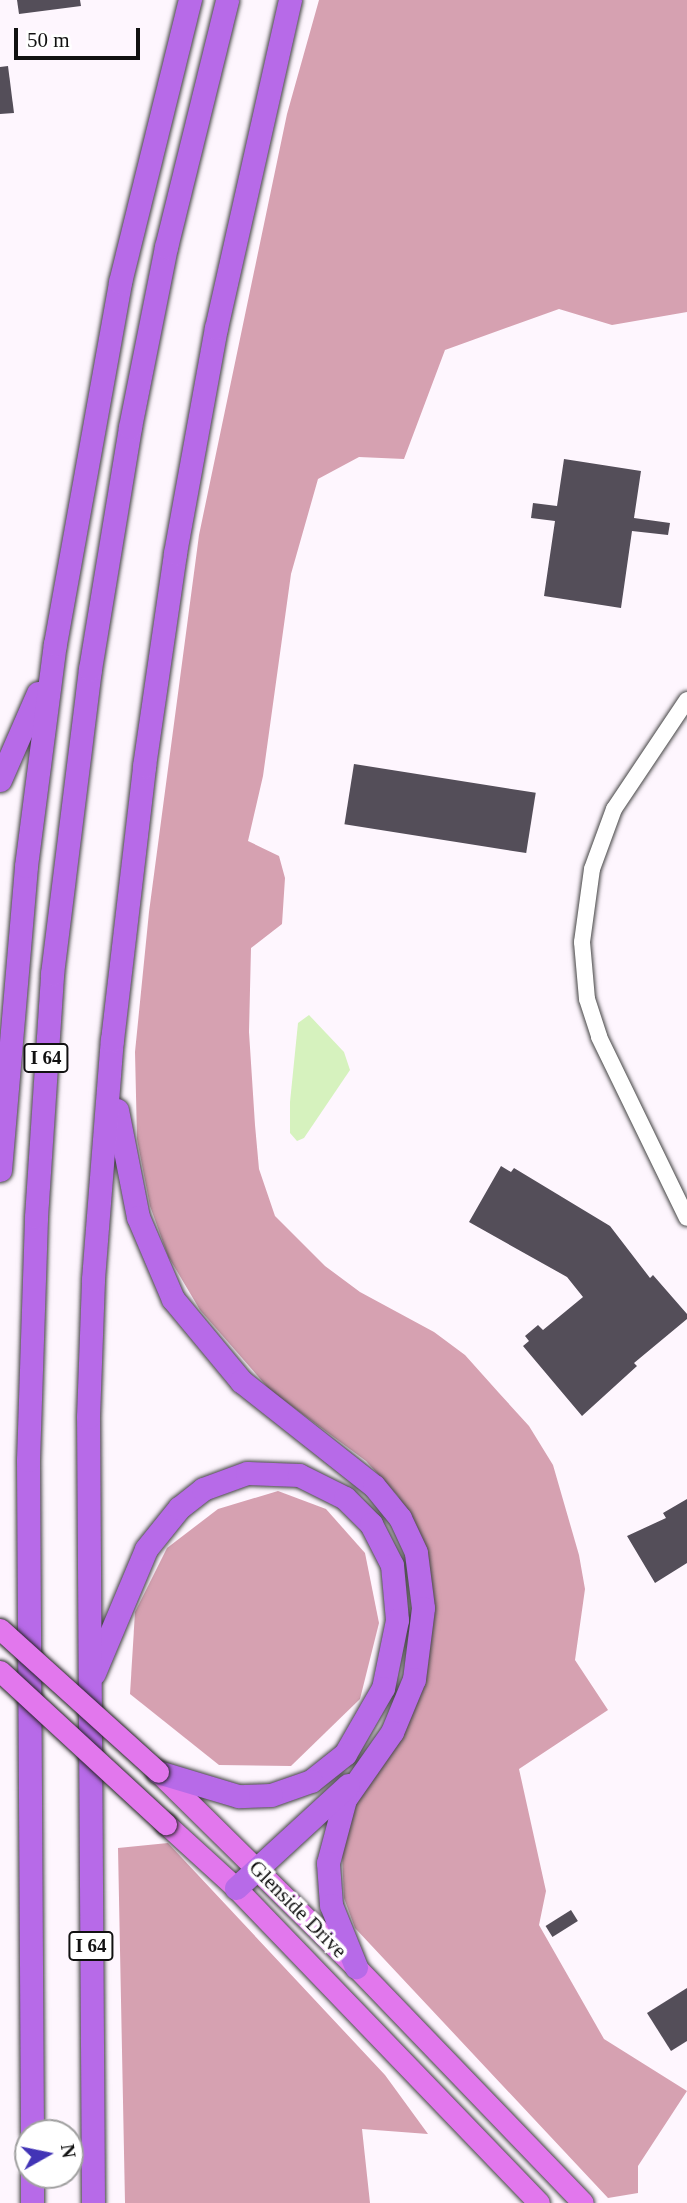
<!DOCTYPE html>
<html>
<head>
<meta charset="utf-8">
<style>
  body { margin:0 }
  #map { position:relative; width:687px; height:2203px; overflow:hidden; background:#fef6fe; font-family:Georgia,serif }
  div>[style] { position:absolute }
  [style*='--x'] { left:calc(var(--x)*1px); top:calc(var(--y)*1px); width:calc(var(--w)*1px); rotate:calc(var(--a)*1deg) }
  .forest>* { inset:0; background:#d6a1b1 }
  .water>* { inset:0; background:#d6f2be }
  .building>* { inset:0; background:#544e59; transform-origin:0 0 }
  .roads { filter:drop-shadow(0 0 2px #444) drop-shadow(0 0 2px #444) }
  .minor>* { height:16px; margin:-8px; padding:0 8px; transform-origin:8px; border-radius:8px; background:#fff }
  .major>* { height:21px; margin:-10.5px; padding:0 10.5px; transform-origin:10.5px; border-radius:10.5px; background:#e277ed }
  .highway>* { height:23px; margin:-11.5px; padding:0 11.5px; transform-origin:11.5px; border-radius:11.5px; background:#b76ae8 }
  .bridges { filter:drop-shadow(0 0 2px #222) drop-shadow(0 0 2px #222) }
  .major-bridge>* { height:21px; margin:-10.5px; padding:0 10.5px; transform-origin:10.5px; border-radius:10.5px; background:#e277ed }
  span { translate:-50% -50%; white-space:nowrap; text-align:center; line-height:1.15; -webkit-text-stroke:7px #fff; paint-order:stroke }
  .shield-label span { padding:2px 5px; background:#fff; border:2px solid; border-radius:5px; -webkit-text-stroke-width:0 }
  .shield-label { font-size:19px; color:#111; font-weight:700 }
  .street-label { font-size:21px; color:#111 }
  .north { position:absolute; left:14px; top:2119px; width:70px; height:70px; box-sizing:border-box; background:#fff; border:2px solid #a0a0a0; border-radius:50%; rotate:81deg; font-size:19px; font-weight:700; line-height:28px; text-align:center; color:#111 }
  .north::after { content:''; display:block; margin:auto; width:24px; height:32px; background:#4234b6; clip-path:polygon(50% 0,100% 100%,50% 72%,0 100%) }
  .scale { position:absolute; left:14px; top:28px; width:126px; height:32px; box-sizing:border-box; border:4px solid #111; border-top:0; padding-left:9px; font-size:21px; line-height:24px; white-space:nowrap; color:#111; -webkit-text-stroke:5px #fff; paint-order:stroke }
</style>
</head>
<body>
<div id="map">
  <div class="forest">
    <div style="clip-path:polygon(319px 0,687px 0,687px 312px,612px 325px,559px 309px,445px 350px,404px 459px,359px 457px,318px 479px,291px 574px,263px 776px,248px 841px,279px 856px,285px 878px,282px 924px,251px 948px,249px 1032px,255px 1125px,259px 1169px,275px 1216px,325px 1266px,360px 1292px,434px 1332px,465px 1355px,499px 1393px,529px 1426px,553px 1465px,579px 1555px,585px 1589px,575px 1660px,608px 1710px,519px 1769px,546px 1891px,539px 1925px,604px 2039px,687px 2091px,638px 2166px,638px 2193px,608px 2198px,355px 1928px,344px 1898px,342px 1853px,357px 1794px,423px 1677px,425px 1551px,398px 1496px,366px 1461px,270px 1390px,200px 1310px,168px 1256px,150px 1206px,137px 1139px,135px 1052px,149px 912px,199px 535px,287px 114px)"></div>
    <div style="clip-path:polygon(278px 1491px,326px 1509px,365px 1553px,379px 1623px,360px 1699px,291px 1766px,219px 1765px,130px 1694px,135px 1612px,167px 1548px,218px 1509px)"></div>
    <div style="clip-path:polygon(168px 1843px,385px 2075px,428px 2134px,362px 2129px,370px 2203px,125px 2203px,118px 1848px)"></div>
  </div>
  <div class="water">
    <div style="clip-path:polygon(309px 1015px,344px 1052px,350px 1070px,304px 1138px,297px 1141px,290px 1133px,290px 1102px,298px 1023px)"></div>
  </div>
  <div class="building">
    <div style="clip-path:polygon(17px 0,80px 0,81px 6px,19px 14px)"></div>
    <div style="clip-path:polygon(8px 66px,14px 113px,0 114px,0 67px)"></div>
    <div style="clip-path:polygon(564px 459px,641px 471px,634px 518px,670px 523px,668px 535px,632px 531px,621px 608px,544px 596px,555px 521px,531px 518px,533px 503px,557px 506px)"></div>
    <div style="left:354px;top:764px;width:184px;height:61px;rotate:9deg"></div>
    <div style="clip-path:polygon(501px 1166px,511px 1172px,514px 1168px,610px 1226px,650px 1278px,653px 1275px,687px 1314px,687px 1319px,634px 1363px,637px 1366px,582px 1416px,523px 1346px,529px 1341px,525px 1336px,538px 1325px,543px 1330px,583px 1297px,567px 1277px,469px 1222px)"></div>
    <div style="clip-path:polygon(687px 1499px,687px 1563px,655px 1583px,627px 1536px,666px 1518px,663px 1513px)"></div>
    <div style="left:571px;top:1910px;width:13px;height:30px;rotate:58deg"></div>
    <div style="clip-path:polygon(687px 1988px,687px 2041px,671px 2051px,647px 2013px)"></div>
  </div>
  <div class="roads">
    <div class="minor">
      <div style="--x:687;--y:700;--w:131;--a:123.8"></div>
      <div style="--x:614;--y:809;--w:64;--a:110.1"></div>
      <div style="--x:592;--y:869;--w:74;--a:97.8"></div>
      <div style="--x:582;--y:942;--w:57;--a:85"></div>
      <div style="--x:587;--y:999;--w:40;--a:72"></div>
      <div style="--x:599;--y:1037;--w:201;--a:64.1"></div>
    </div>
    <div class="major">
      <div style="--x:158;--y:1772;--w:278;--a:44.6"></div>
      <div style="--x:356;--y:1967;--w:327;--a:46.1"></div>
      <div style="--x:166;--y:1824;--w:95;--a:42.4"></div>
      <div style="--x:236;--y:1888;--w:437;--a:46.1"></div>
    </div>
    <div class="highway">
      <div style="--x:0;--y:780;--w:95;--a:-66.4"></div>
      <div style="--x:117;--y:1110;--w:109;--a:78.9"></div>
      <div style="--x:138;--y:1217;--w:89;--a:66.9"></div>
      <div style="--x:173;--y:1299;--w:107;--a:50.3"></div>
      <div style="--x:241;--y:1381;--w:169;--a:38.3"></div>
      <div style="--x:374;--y:1486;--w:41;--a:50.9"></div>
      <div style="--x:400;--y:1518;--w:38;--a:65"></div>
      <div style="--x:416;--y:1553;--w:55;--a:82.7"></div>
      <div style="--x:423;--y:1608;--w:72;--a:97.2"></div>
      <div style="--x:414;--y:1679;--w:57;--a:112.5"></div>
      <div style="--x:392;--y:1732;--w:82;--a:125"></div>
      <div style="--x:345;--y:1799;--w:66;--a:104.9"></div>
      <div style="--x:328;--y:1863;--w:42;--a:85.9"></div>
      <div style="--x:331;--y:1905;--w:67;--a:68"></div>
      <div style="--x:0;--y:1170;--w:305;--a:-85.1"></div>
      <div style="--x:26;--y:866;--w:224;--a:-82.6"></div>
      <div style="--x:55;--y:644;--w:368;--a:-79.8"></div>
      <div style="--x:120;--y:282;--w:291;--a:-76.1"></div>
      <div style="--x:94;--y:1673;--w:134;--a:-67.2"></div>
      <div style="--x:146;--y:1549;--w:53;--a:-51.2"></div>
      <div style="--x:179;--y:1508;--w:31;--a:-38"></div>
      <div style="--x:203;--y:1489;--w:47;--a:-20"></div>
      <div style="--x:247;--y:1473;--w:52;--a:2.2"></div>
      <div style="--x:299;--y:1475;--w:51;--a:26.6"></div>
      <div style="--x:345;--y:1498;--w:37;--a:45"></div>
      <div style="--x:371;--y:1524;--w:46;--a:62.9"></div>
      <div style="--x:392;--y:1565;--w:55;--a:84.8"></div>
      <div style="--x:397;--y:1620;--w:69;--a:101.6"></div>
      <div style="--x:383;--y:1688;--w:76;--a:119.9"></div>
      <div style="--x:345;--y:1754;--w:43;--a:141.5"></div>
      <div style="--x:311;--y:1781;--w:42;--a:160.7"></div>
      <div style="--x:271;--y:1795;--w:33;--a:178"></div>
      <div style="--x:238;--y:1796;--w:84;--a:-163.3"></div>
      <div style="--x:236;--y:1888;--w:152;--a:-42.6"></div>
      <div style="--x:32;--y:2133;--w:673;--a:-90.34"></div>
      <div style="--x:28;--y:1460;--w:243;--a:-88.1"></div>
      <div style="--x:36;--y:1217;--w:244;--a:-86.2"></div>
      <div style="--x:52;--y:974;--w:307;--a:-82.9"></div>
      <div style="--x:90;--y:669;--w:245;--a:-80.6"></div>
      <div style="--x:130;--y:427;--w:184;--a:-78.7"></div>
      <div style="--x:166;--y:247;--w:254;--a:-76.1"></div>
      <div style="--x:32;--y:2175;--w:28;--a:90"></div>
      <div style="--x:93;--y:2203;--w:786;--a:-90.36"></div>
      <div style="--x:88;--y:1417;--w:138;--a:-87.9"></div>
      <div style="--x:93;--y:1279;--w:240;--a:-85.5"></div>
      <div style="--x:112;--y:1040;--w:276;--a:-83.3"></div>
      <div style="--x:144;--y:766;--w:215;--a:-81.7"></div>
      <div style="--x:175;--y:553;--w:229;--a:-79.7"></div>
      <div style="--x:216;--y:328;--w:336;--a:-77.3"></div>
    </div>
  </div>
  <div class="bridges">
    <div class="major-bridge">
      <div style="--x:0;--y:1629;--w:213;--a:42.1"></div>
      <div style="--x:0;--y:1671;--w:226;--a:42.7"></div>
    </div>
  </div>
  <div class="shield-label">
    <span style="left:46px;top:1058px">I 64</span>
    <span style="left:91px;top:1946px">I 64</span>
  </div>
  <div class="street-label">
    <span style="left:298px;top:1909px;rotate:45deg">Glenside Drive</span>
  </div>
  <div class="north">N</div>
  <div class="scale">50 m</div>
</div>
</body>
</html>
